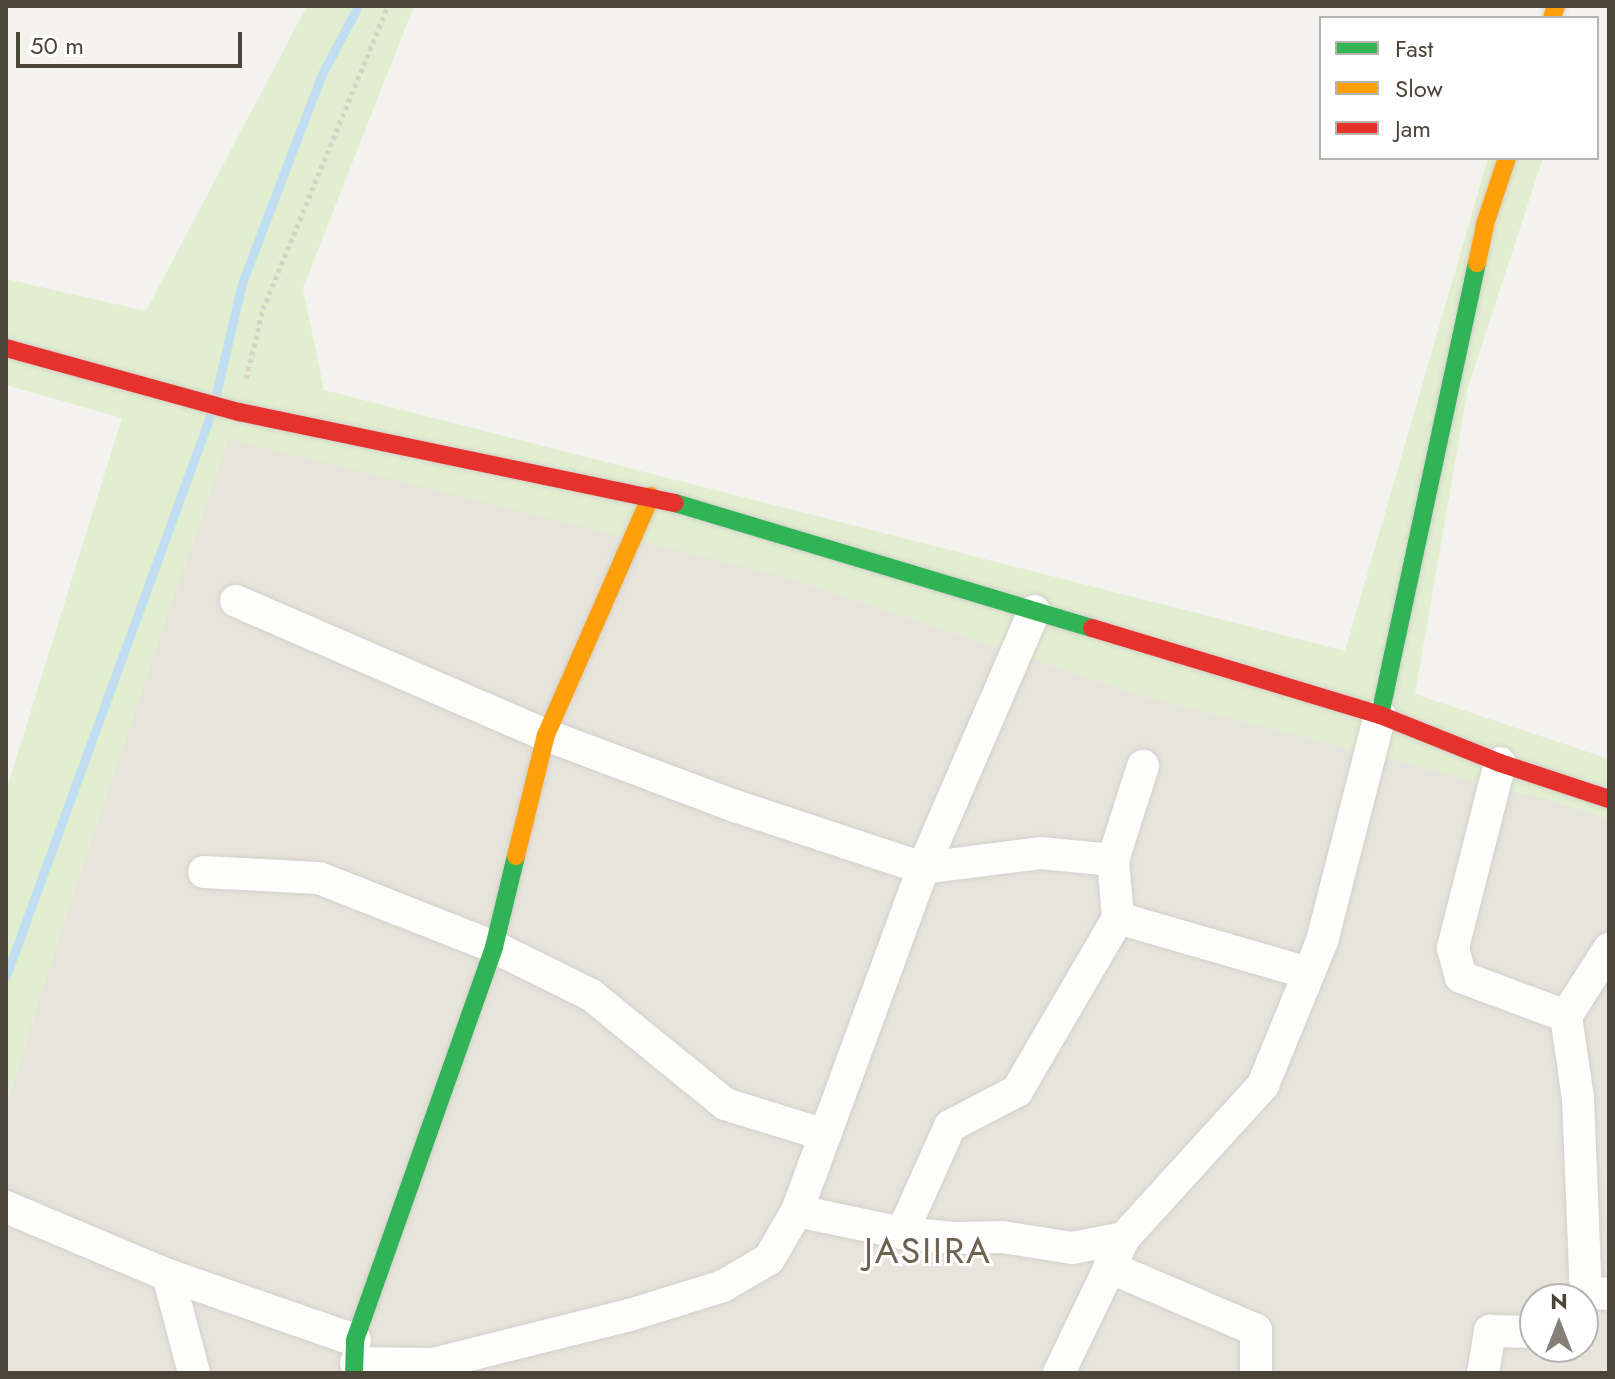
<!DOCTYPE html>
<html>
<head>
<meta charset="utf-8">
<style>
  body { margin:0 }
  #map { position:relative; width:1615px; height:1379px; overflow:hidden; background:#f4f2ee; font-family:Jost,sans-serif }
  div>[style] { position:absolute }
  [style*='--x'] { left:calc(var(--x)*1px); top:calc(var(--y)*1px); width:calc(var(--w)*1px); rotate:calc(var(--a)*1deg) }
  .residential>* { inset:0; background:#e7e4dc }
  .green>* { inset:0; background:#e1eecf }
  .stream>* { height:9px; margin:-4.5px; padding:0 4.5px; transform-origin:4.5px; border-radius:4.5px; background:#c0ddf1 }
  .path>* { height:5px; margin-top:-2.5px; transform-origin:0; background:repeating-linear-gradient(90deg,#d3d2cc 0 4px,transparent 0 8px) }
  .roads { filter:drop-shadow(0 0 2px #d2d0cb) drop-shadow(0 0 2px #d2d0cb) }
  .street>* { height:32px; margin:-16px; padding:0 16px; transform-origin:16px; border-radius:16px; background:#fdfdfc }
  .fast>* { height:18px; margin:-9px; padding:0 9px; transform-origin:9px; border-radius:9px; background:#30b455 }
  .slow>* { height:18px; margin:-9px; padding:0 9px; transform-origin:9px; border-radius:9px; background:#ff9f0a }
  .jam>* { height:18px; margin:-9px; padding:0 9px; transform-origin:9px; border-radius:9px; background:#e5322d }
  span { translate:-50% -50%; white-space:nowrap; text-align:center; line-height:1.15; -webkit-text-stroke:6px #fff; paint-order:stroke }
  .quarter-label { font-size:36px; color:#6e6250; letter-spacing:2px }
  .frame { position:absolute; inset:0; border:8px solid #4b4439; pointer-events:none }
  .legend { position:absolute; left:1319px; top:16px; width:280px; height:144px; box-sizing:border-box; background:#fff; border:2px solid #b7b4b0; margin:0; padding:10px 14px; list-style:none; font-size:24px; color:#4b4439 }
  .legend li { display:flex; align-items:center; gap:16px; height:40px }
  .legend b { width:40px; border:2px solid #b7b4b0 }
  .north { position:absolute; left:1519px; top:1283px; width:80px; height:80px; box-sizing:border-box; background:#fff; border:2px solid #b7b4b0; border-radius:50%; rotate:0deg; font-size:22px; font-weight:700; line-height:32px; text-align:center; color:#4b4439 }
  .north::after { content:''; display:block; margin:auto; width:28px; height:36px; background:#868178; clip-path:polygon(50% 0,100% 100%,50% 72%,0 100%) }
  .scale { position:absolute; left:16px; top:32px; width:226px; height:36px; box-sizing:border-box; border:4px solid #4b4439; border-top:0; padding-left:10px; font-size:24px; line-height:28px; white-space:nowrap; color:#4b4439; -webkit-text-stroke:6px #fff; paint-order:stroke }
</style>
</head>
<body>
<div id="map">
  <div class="residential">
    <div style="clip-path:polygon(evenodd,228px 438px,796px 580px,1154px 699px,1543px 798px,1609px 819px,1609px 1373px,6px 1373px,6px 1105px,72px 895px,228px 438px,1535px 1299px,1583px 1299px,1583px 1347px,1535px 1347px,1535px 1299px)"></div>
  </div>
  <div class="green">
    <div style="clip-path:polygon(307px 6px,414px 6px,303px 288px,324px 390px,1345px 651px,1488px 158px,1543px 158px,1468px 387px,1415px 694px,1609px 759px,1609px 819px,1543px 798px,1154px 699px,796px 580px,228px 439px,72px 895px,6px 1105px,6px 791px,122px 418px,6px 385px,6px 279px,146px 311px)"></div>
  </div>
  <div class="stream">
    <div style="--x:216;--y:394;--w:114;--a:-76.8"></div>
    <div style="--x:242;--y:283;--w:222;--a:-69.1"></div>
    <div style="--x:321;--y:76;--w:79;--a:-62.1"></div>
    <div style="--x:6;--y:976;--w:596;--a:-69.98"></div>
  </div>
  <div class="path">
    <div style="--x:246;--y:378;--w:71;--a:-76.2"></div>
    <div style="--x:263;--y:309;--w:328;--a:-67.6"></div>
  </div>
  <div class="roads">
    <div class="street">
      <div style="--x:236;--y:601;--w:338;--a:23.4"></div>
      <div style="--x:546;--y:735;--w:202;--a:20.6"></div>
      <div style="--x:735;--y:806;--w:198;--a:18.3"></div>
      <div style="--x:923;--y:868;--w:118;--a:-7.3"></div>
      <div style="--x:1040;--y:853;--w:73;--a:5.5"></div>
      <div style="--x:1500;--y:763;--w:191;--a:104.3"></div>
      <div style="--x:1453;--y:948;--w:30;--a:75"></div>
      <div style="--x:1461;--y:977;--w:112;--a:20.4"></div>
      <div style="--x:1566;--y:1016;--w:83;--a:81.7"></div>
      <div style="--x:1578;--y:1098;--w:195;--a:87.7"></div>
      <div style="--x:1586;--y:1293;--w:23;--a:2"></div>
      <div style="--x:204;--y:872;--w:115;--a:3"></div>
      <div style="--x:319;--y:878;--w:188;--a:21.5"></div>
      <div style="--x:494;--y:947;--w:108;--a:26.3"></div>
      <div style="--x:591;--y:995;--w:173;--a:39.1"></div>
      <div style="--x:725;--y:1104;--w:105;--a:17.2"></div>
      <div style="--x:1118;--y:918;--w:198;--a:16.1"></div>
      <div style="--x:1566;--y:1016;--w:80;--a:-57.3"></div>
      <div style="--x:6;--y:1207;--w:176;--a:22.8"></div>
      <div style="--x:168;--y:1275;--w:198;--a:19.2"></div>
      <div style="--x:797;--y:1211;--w:365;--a:-69.8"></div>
      <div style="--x:923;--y:868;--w:280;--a:-66.6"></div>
      <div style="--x:902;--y:1233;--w:117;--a:-65.8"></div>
      <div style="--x:950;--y:1126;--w:76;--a:-27.6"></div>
      <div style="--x:1017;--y:1091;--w:200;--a:-59.7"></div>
      <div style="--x:1118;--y:918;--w:58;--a:-94.9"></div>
      <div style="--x:1113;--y:860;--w:99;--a:-72.3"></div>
      <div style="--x:1109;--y:1267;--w:160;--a:23.2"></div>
      <div style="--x:1256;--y:1330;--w:43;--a:90"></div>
      <div style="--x:168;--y:1275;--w:101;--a:75.1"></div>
      <div style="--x:356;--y:1363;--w:77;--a:0.7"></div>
      <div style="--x:433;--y:1364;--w:203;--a:-14"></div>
      <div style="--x:630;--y:1315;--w:97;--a:-17.3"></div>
      <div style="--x:723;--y:1286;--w:53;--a:-30.4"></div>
      <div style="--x:769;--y:1259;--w:56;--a:-59.7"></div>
      <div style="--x:797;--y:1211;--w:107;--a:11.8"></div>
      <div style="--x:902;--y:1233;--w:53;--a:5.4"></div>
      <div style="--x:955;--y:1238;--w:47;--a:-1.2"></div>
      <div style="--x:1002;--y:1237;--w:71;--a:8.9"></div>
      <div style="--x:1072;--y:1248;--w:53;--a:-10.9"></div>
      <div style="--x:1059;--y:1373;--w:150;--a:-64.3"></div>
      <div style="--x:1124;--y:1238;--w:207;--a:-47.7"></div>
      <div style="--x:1263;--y:1085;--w:156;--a:-67.7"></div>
      <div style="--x:1322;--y:941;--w:233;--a:-75.6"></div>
      <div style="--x:1483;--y:1373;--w:43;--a:-80.5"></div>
      <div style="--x:1490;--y:1331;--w:45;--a:1.3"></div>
    </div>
    <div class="fast">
      <div style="--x:675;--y:503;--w:435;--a:16.7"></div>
      <div style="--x:1380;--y:715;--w:462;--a:-77.9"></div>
      <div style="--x:354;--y:1373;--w:33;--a:-88"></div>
      <div style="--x:355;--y:1340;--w:417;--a:-70.5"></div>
      <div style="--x:494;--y:947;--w:94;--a:-76.4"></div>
    </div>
    <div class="slow">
      <div style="--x:1552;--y:18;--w:13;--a:-72"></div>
      <div style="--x:1477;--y:263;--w:40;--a:-78"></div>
      <div style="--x:1485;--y:224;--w:70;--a:-71.6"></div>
      <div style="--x:516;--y:856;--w:125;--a:-76.1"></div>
      <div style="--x:546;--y:735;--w:261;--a:-66.3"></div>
    </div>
    <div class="jam">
      <div style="--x:6;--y:348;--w:242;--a:15.4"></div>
      <div style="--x:239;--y:412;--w:445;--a:11.8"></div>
      <div style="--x:1092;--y:628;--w:301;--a:16.8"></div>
      <div style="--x:1380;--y:715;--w:129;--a:21.8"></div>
      <div style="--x:1500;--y:763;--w:115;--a:18.3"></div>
    </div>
  </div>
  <div class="quarter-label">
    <span style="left:928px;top:1251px">JASIIRA</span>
  </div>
  <div class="frame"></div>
  <ul class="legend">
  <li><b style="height:10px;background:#30b455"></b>Fast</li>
  <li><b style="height:10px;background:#ff9f0a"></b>Slow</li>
  <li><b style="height:10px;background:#e5322d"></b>Jam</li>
  </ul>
  <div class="north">N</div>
  <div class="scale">50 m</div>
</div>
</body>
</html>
